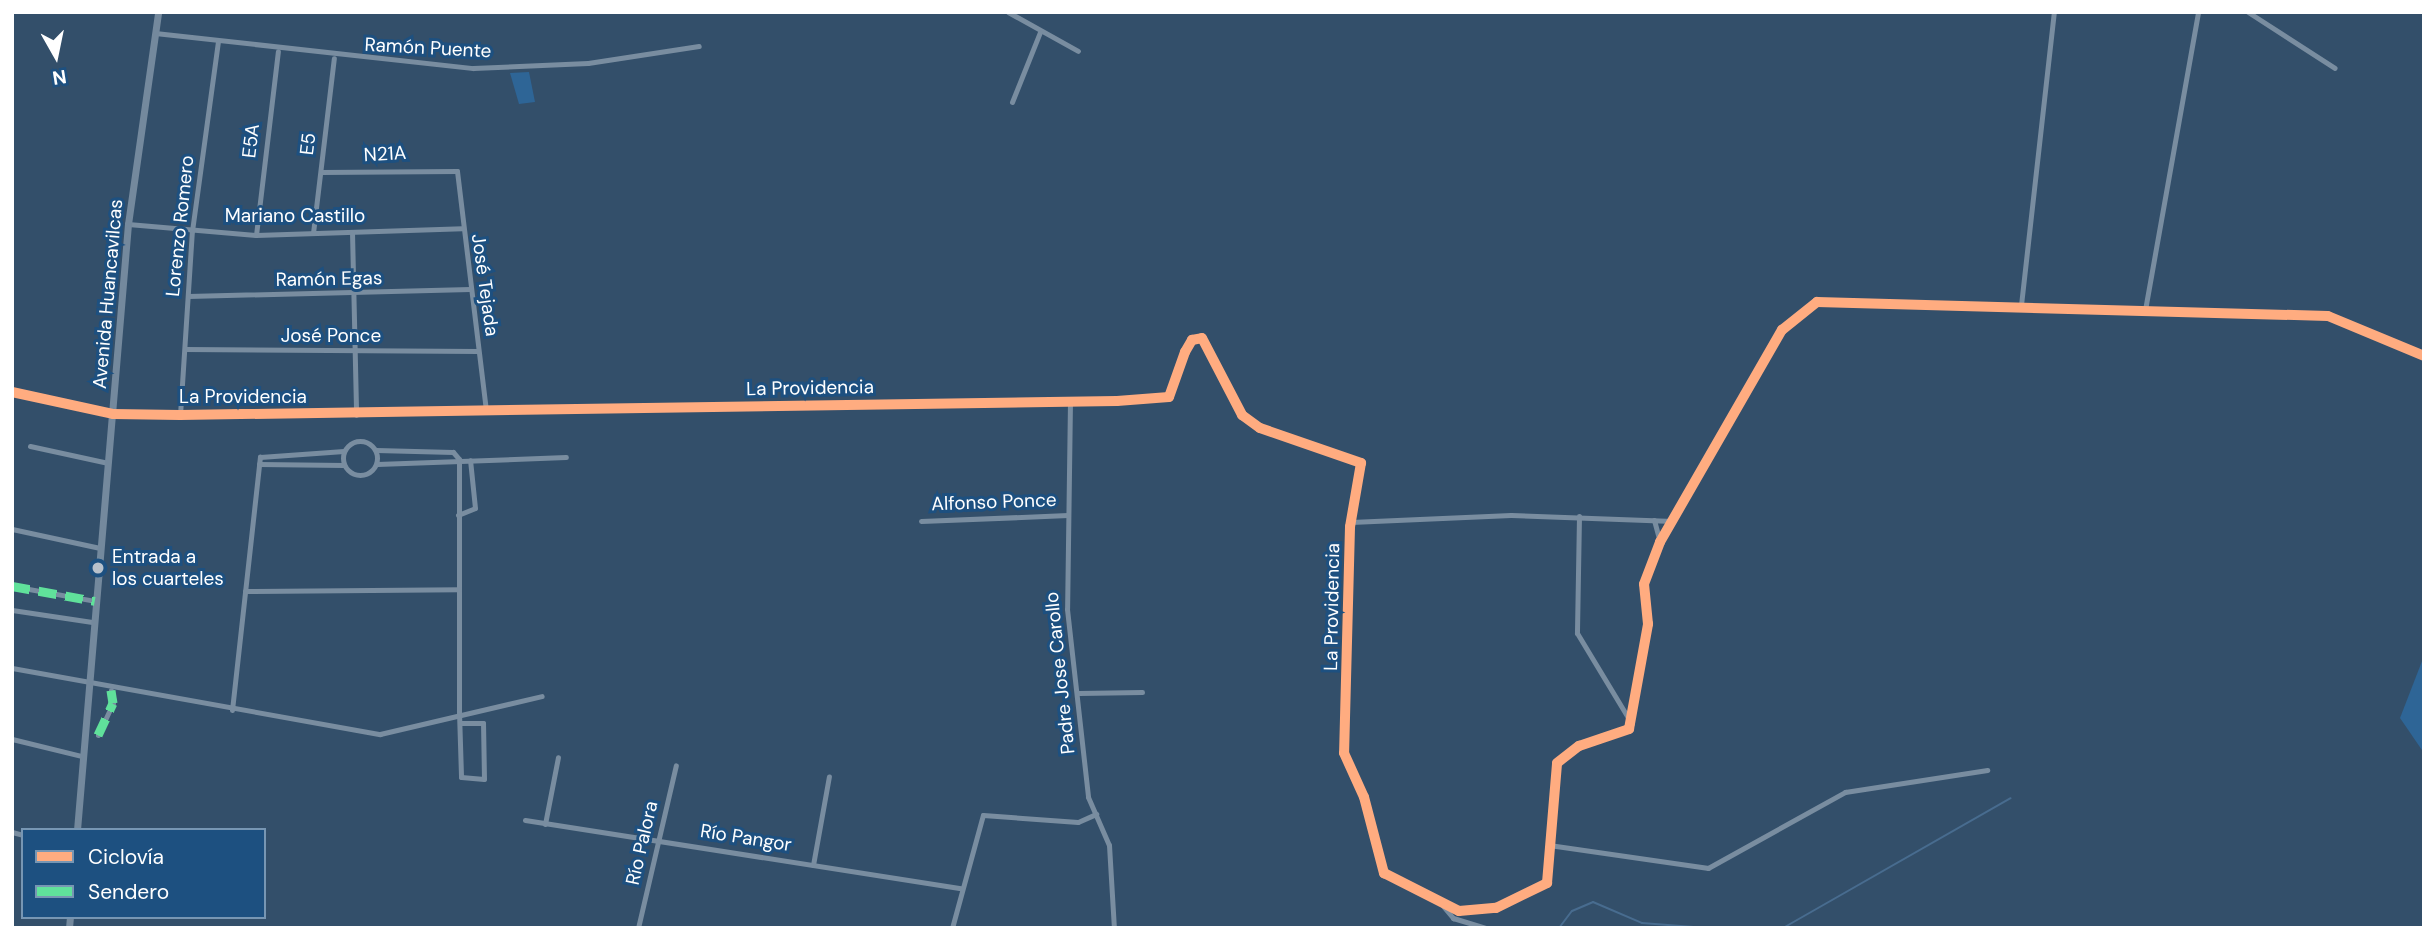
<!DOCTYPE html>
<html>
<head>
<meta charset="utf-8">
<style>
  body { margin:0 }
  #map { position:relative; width:2436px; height:940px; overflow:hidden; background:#334f6a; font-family:"DM Sans",sans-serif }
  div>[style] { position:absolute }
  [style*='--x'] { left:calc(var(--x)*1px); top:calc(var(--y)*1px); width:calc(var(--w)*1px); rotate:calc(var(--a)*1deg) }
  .green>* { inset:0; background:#2e6596 }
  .stream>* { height:2px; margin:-1px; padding:0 1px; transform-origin:1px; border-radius:1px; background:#486c8f }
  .street>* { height:5px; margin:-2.5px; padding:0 2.5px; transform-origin:2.5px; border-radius:2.5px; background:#798da0 }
  .street>.ring { margin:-2.5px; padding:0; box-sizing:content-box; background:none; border:5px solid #798da0; border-radius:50% }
  .secondary>* { height:7px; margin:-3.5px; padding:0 3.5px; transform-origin:3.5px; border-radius:3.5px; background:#74899d }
  .quiet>* { height:9px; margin-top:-4.5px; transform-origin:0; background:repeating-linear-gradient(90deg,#60e19b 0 18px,transparent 0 27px) }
  .cycleway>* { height:10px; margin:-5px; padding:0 5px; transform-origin:5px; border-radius:5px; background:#ffac80 }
  .dots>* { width:19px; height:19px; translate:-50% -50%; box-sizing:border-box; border:4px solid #1d5080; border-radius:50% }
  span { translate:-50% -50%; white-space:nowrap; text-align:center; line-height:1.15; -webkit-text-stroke:6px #1d5080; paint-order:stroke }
  .street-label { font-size:19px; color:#fff }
  .poi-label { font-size:19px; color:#fff }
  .left { translate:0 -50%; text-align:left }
  .frame { position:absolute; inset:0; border:14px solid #fff; pointer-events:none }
  .legend { position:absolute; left:21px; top:828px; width:245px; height:91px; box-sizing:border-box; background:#1d5080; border:2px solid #7796b3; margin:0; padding:9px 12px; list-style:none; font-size:21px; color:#fff }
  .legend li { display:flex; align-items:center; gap:14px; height:35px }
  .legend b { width:35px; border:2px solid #7796b3 }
  .north { position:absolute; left:21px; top:21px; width:70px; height:70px; -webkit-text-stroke:5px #1d5080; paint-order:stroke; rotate:171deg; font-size:19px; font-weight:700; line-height:28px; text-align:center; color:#fff }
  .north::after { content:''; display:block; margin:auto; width:24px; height:32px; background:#fff; clip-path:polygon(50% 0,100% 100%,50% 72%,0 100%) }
</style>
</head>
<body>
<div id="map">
  <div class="green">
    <div style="clip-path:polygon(529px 72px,535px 102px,519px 104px,510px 73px)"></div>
    <div style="clip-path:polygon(2424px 656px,2424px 753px,2400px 718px)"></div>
  </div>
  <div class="stream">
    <div style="--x:1559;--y:928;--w:21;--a:-53"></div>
    <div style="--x:1572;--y:911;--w:23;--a:-23"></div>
    <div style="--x:1593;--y:902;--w:53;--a:23.2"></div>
    <div style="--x:1642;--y:923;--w:65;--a:4.4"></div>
    <div style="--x:1783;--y:928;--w:262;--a:-29.7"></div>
  </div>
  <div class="street">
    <div style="--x:1008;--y:12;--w:80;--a:29.1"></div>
    <div style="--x:2248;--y:12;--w:103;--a:32.8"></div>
    <div style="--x:155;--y:33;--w:320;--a:6.3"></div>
    <div style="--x:473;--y:68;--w:115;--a:-2.5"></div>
    <div style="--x:588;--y:63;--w:112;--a:-8.7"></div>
    <div style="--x:1012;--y:102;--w:75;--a:-68.2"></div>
    <div style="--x:321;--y:172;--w:136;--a:-0.4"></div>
    <div style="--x:457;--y:171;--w:242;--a:83.1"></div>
    <div style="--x:128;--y:224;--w:128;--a:4.9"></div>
    <div style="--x:256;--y:235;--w:206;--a:-1.9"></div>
    <div style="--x:352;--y:232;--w:183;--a:88.7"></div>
    <div style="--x:313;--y:233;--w:176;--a:-83.2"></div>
    <div style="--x:256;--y:235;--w:185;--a:-83.2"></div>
    <div style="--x:188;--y:296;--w:282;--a:-1.4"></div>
    <div style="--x:2021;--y:305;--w:295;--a:-83.6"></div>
    <div style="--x:2145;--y:310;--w:303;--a:-79.9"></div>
    <div style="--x:185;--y:349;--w:293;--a:0.4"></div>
    <div style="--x:12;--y:392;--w:103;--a:12.3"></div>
    <div style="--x:113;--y:414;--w:67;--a:0.9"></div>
    <div style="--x:180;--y:415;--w:937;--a:-0.86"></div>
    <div style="--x:1117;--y:401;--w:52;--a:-4.4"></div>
    <div style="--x:1169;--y:397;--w:48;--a:-70.4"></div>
    <div style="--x:1185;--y:352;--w:14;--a:-60"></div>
    <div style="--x:1192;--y:340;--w:10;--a:-11"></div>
    <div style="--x:1202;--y:338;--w:87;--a:62.5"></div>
    <div style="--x:1242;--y:415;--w:22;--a:36"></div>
    <div style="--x:1260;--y:428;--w:107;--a:19.1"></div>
    <div style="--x:1361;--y:463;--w:65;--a:99.8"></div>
    <div style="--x:1350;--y:527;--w:226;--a:91.5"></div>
    <div style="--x:1344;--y:753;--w:48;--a:65.6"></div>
    <div style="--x:1364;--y:797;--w:79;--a:75.3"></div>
    <div style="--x:1384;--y:873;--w:84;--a:26.9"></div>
    <div style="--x:1459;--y:911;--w:37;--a:-5"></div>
    <div style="--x:1496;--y:908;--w:57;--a:-26.1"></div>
    <div style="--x:1547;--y:883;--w:120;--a:-85.2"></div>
    <div style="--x:1557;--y:763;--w:28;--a:-38"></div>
    <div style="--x:1579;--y:746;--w:53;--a:-18.8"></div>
    <div style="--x:1629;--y:729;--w:107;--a:-79.7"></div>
    <div style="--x:1648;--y:624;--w:40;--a:-95.7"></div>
    <div style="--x:1644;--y:584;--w:45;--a:-69.1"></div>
    <div style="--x:1660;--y:542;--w:245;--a:-60.1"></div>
    <div style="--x:1782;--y:330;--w:45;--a:-38.7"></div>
    <div style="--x:1817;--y:302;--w:511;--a:1.57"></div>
    <div style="--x:2328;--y:316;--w:104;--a:22.6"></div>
    <div style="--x:1070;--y:401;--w:208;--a:90.8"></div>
    <div style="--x:1067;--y:609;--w:189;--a:83.6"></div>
    <div style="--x:1088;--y:797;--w:52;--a:66.4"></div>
    <div style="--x:1109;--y:845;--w:83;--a:86.6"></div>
    <div style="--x:180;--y:415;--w:184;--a:-86.3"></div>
    <div style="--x:192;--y:231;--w:192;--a:-82.2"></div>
    <div class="ring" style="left:343px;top:441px;width:29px;height:29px"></div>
    <div style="--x:30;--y:446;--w:80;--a:12.3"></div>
    <div style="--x:376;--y:450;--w:77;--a:1.5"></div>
    <div style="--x:453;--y:452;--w:9;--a:49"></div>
    <div style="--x:459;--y:459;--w:253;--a:90"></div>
    <div style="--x:459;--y:712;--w:65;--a:88.2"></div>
    <div style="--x:461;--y:777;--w:23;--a:5"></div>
    <div style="--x:484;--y:779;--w:56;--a:-91"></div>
    <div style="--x:483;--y:723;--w:23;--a:180"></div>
    <div style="--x:259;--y:464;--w:85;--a:0.7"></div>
    <div style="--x:377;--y:464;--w:189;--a:-2.1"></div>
    <div style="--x:458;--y:515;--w:18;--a:-22"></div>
    <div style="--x:475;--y:508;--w:48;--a:-95.9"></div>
    <div style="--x:1579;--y:516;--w:117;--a:91"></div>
    <div style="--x:1577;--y:633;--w:106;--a:58.9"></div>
    <div style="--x:1654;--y:520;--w:23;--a:75"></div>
    <div style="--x:921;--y:521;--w:147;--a:-2.3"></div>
    <div style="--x:1351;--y:522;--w:160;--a:-2.5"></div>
    <div style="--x:1511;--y:515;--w:162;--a:2.1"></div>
    <div style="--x:12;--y:529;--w:90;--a:12.2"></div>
    <div style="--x:12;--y:586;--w:84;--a:10.2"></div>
    <div style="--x:245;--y:591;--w:214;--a:-0.5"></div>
    <div style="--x:12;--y:610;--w:81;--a:8.5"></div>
    <div style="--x:12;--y:668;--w:374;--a:10.2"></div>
    <div style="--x:380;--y:734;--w:166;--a:-13.2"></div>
    <div style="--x:1079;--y:693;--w:63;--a:-0.9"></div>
    <div style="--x:232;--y:710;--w:255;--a:-83.7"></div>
    <div style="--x:260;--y:457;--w:84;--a:-4.1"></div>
    <div style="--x:98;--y:735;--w:35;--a:-65"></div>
    <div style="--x:113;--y:703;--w:13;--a:-99"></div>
    <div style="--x:12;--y:739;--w:71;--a:13.8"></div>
    <div style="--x:525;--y:820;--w:441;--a:8.9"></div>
    <div style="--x:545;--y:824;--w:68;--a:-79"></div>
    <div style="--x:12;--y:832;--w:11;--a:15"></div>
    <div style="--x:1549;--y:845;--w:161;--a:8.2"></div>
    <div style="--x:1708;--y:868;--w:157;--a:-29"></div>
    <div style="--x:1845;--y:792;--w:144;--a:-8.8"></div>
    <div style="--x:813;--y:865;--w:90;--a:-79.8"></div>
    <div style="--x:1443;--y:906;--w:16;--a:50"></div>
    <div style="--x:1453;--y:918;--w:34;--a:17"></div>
    <div style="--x:638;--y:928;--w:167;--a:-76.9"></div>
    <div style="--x:952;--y:928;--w:117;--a:-74.7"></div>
    <div style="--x:983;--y:815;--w:95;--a:4.2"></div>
    <div style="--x:1078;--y:822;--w:20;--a:-24"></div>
  </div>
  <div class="secondary">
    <div style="--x:77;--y:830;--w:608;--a:-85.19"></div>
    <div style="--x:128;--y:224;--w:214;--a:-81.9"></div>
    <div style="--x:69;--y:928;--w:11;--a:-85"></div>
  </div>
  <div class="quiet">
    <div style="--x:12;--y:586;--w:84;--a:10.2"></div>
    <div style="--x:98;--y:735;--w:35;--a:-65"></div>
    <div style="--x:113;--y:703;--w:13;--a:-99"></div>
  </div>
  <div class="cycleway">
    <div style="--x:12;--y:392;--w:103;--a:12.3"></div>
    <div style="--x:113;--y:414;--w:67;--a:0.9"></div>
    <div style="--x:180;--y:415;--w:937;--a:-0.86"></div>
    <div style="--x:1117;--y:401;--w:52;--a:-4.4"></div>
    <div style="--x:1169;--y:397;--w:48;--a:-70.4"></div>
    <div style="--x:1185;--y:352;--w:14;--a:-60"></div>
    <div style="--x:1192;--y:340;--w:10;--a:-11"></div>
    <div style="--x:1202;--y:338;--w:87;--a:62.5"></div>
    <div style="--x:1242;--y:415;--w:22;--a:36"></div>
    <div style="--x:1260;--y:428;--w:107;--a:19.1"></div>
    <div style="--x:1361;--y:463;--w:65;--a:99.8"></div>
    <div style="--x:1350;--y:527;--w:226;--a:91.5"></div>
    <div style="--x:1344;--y:753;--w:48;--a:65.6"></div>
    <div style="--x:1364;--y:797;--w:79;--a:75.3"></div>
    <div style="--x:1384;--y:873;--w:84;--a:26.9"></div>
    <div style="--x:1459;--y:911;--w:37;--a:-5"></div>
    <div style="--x:1496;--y:908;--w:57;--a:-26.1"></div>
    <div style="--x:1547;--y:883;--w:120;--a:-85.2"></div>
    <div style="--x:1557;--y:763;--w:28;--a:-38"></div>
    <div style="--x:1579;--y:746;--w:53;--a:-18.8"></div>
    <div style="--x:1629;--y:729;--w:107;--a:-79.7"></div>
    <div style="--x:1648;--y:624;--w:40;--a:-95.7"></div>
    <div style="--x:1644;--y:584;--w:45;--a:-69.1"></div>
    <div style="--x:1660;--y:542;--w:245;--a:-60.1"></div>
    <div style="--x:1782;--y:330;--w:45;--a:-38.7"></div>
    <div style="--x:1817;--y:302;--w:511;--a:1.57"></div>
    <div style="--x:2328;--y:316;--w:104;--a:22.6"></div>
  </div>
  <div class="dots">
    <div style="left:98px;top:568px;background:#b8c1cb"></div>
  </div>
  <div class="street-label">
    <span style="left:428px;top:48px;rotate:3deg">Ramón Puente</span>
    <span style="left:251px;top:141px;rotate:-83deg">E5A</span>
    <span style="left:308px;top:144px;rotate:-83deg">E5</span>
    <span style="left:385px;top:154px;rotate:-3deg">N21A</span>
    <span style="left:295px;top:216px">Mariano Castillo</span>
    <span style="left:180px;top:226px;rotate:-84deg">Lorenzo Romero</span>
    <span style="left:329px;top:279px;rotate:-1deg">Ramón Egas</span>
    <span style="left:485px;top:285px;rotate:82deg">José Tejada</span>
    <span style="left:108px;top:294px;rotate:-85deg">Avenida Huancavilcas</span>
    <span style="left:331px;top:336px">José Ponce</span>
    <span style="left:810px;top:388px;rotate:-1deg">La Providencia</span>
    <span style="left:243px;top:397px">La Providencia</span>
    <span style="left:994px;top:502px;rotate:-2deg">Alfonso Ponce</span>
    <span style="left:1332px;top:607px;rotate:-89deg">La Providencia</span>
    <span style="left:1060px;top:673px;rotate:-96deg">Padre Jose Carollo</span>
    <span style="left:746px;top:838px;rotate:9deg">Río Pangor</span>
    <span style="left:642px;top:843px;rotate:-77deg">Río Palora</span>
  </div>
  <div class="poi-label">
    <span class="left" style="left:112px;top:568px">Entrada a<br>los cuarteles</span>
  </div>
  <div class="frame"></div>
  <ul class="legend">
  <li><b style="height:9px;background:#ffac80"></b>Ciclovía</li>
  <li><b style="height:9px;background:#60e19b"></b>Sendero</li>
  </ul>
  <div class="north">N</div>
</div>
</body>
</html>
